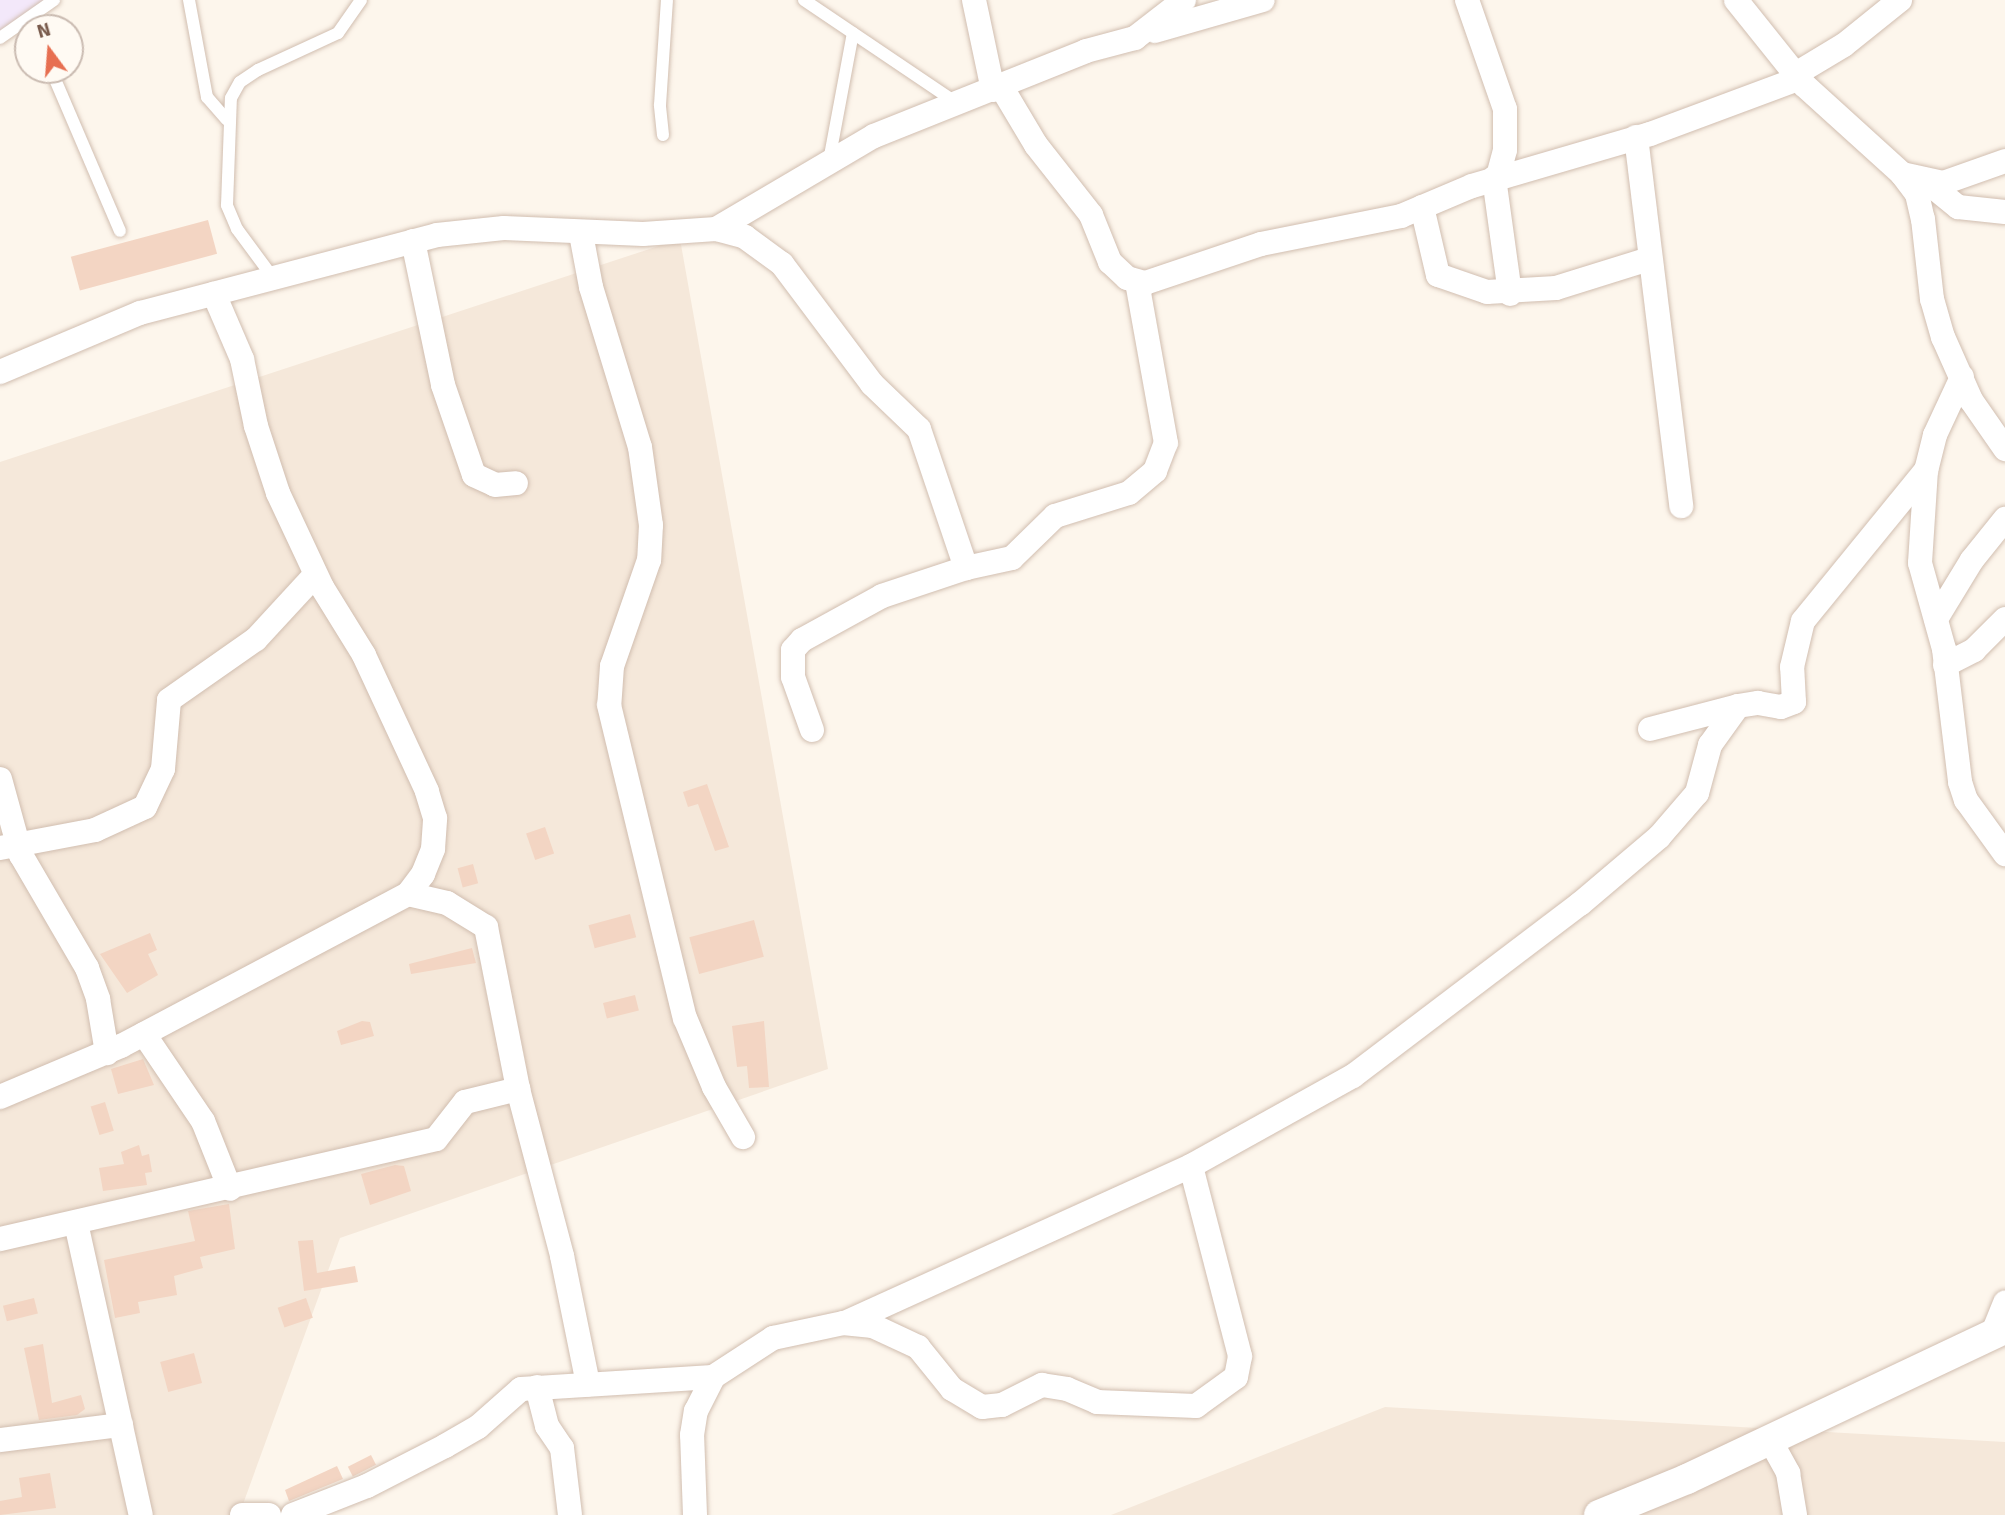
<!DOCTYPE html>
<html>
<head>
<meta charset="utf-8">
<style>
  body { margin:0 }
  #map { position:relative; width:2005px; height:1515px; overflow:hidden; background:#fdf6ec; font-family:Signika,sans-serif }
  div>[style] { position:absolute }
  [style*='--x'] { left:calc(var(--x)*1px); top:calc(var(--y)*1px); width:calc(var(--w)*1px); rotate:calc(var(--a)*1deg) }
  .residential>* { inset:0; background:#f5e8da }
  .education>* { inset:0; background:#f3e8fa }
  .building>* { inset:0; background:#f3d5c3; transform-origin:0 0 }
  .roads { filter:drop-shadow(0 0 2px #d1beb0) drop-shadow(0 0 2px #d1beb0) }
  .service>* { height:12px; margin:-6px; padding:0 6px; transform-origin:6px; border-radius:6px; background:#fff }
  .minor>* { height:24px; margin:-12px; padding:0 12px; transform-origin:12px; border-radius:12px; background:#fff }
  .tertiary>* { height:30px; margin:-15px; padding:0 15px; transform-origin:15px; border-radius:15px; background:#fff }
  span { translate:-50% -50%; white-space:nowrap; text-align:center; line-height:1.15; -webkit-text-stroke:5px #fffaf3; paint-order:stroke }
  .north { position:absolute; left:14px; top:14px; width:70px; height:70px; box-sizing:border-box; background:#fffaf3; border:2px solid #cabbb1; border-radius:50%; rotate:344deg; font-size:19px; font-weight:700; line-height:28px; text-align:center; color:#7a5c4d }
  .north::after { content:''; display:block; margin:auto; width:24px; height:32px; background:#e76f51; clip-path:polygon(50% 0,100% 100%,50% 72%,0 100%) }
</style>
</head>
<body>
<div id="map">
  <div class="residential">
    <div style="clip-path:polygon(680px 239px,828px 1069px,340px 1238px,239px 1515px,0 1515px,0 462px)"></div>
    <div style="clip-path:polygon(1385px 1407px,2005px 1442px,2005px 1515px,1111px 1515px)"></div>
  </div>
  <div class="education">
    <div style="clip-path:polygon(0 0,56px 0,0 35px)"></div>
  </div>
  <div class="building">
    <div style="left:208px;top:220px;width:35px;height:142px;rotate:75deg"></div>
    <div style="clip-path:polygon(707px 784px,729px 847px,715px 851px,698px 804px,688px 807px,683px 792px)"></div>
    <div style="left:545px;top:827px;width:28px;height:20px;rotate:71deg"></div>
    <div style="left:473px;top:864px;width:20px;height:16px;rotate:75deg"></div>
    <div style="left:630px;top:914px;width:24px;height:43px;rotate:75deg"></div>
    <div style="left:754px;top:920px;width:38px;height:67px;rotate:75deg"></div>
    <div style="clip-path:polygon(150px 933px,157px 950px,148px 954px,158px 975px,127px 993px,100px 954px)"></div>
    <div style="clip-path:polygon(472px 948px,476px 963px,411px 974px,409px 964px)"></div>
    <div style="left:635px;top:995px;width:16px;height:33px;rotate:76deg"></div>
    <div style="clip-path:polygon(362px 1021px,370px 1022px,374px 1036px,341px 1045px,337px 1031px)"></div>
    <div style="clip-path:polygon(764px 1021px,769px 1087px,749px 1088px,747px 1066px,737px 1067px,732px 1026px)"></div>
    <div style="clip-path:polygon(143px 1059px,154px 1085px,118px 1094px,111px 1069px)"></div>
    <div style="left:105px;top:1102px;width:30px;height:15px;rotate:73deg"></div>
    <div style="clip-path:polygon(139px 1145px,142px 1156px,149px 1154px,152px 1172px,145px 1173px,147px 1185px,103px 1191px,99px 1168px,124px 1164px,121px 1152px)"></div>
    <div style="clip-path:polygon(395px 1165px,404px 1166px,411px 1191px,370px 1205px,361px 1174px)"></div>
    <div style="clip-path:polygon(229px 1204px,235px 1249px,200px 1257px,203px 1268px,174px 1276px,177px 1295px,138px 1302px,140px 1313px,115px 1318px,104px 1260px,195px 1241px,188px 1211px)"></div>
    <div style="clip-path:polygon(313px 1240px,317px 1273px,355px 1266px,358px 1282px,304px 1291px,298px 1241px)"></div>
    <div style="left:34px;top:1298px;width:16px;height:32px;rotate:76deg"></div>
    <div style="left:306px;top:1298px;width:21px;height:30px;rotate:71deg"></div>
    <div style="clip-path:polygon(43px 1344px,52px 1403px,81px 1395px,85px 1409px,77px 1415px,39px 1420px,24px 1348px)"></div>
    <div style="left:194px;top:1353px;width:31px;height:35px;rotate:75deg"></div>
    <div style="left:371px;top:1455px;width:11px;height:26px;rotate:63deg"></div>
    <div style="clip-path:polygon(337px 1466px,343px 1479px,289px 1501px,285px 1490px)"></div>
    <div style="clip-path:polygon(50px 1473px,56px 1508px,0 1515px,0 1501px,22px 1497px,19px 1478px)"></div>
  </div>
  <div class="roads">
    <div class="service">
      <div style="--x:189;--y:0;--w:99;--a:79.5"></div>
      <div style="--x:207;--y:97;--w:30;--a:49"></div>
      <div style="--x:804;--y:0;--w:181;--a:34"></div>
      <div style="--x:0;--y:38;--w:66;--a:-35.1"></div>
      <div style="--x:51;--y:70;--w:175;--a:66.8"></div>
      <div style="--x:663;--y:135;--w:30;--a:-96"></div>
      <div style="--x:660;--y:105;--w:105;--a:-86.2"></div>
      <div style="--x:829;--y:161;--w:130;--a:-79.4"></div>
      <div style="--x:274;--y:279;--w:62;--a:-126.5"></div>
      <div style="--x:237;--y:229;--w:26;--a:-113"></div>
      <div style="--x:227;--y:205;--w:107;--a:-87.9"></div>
      <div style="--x:231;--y:98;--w:18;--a:-61"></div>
      <div style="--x:240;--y:82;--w:22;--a:-34"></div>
      <div style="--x:258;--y:70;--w:88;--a:-24.8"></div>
      <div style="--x:338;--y:33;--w:40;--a:-55.1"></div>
    </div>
    <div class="minor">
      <div style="--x:974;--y:0;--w:92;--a:78.1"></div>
      <div style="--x:1467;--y:0;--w:115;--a:70.8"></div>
      <div style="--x:1505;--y:109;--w:41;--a:90"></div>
      <div style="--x:1505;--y:150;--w:28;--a:105"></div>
      <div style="--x:1736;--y:0;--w:109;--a:51.3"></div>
      <div style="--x:1804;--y:85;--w:132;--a:42.2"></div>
      <div style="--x:1902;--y:174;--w:42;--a:12.4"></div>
      <div style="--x:1943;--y:183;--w:66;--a:-19.5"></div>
      <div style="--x:1155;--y:31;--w:112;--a:-16"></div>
      <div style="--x:1794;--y:75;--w:58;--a:-31"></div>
      <div style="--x:1844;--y:45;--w:72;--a:-38.8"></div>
      <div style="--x:1002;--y:88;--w:66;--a:59.2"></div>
      <div style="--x:1036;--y:145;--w:89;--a:51.8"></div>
      <div style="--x:1091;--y:215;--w:51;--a:68"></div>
      <div style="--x:1110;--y:262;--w:23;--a:43"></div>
      <div style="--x:1127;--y:278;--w:19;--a:16"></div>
      <div style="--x:1145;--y:283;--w:122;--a:-18.6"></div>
      <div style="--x:1261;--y:244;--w:143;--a:-11.3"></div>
      <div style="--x:1401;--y:216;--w:77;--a:-22.9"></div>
      <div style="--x:1472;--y:186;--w:185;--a:-16.3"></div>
      <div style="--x:1650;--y:134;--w:158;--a:-20.4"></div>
      <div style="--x:1636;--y:137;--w:372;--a:83"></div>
      <div style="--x:1902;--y:174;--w:25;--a:53"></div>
      <div style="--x:1917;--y:194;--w:26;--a:77"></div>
      <div style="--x:1923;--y:219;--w:81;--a:83.6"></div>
      <div style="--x:1932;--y:299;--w:40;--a:74"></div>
      <div style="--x:1943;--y:337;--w:69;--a:66"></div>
      <div style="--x:1971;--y:400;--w:60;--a:55.2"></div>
      <div style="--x:1494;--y:178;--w:117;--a:82.1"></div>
      <div style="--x:1927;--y:182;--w:40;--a:39"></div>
      <div style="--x:1958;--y:207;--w:47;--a:6.1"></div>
      <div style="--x:1422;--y:207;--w:70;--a:76.8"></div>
      <div style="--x:1438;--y:275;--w:52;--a:19.1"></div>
      <div style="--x:1487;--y:292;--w:69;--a:-3.3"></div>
      <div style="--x:1556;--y:288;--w:97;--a:-17.3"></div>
      <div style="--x:716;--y:229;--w:183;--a:-30.5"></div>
      <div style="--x:874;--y:136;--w:228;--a:-21.8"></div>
      <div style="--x:1086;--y:51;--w:51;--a:-14.9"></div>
      <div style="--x:1135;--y:38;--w:62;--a:-37.8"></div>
      <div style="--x:581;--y:234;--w:54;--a:79.3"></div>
      <div style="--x:591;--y:287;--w:167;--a:73"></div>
      <div style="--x:640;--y:447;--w:79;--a:82"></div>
      <div style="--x:651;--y:525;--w:35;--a:93"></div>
      <div style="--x:649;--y:560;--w:112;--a:109.2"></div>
      <div style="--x:612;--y:666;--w:39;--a:94"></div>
      <div style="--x:609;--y:705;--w:322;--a:76.4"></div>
      <div style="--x:685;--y:1018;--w:75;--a:67.2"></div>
      <div style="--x:714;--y:1087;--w:58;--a:59.9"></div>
      <div style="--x:413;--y:241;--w:147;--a:78.2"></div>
      <div style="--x:443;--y:385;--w:95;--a:71"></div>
      <div style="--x:474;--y:475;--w:23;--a:25"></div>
      <div style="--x:495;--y:485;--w:21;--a:-5"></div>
      <div style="--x:0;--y:372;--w:152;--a:-22.9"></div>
      <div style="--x:140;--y:313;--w:307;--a:-14.7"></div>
      <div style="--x:437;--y:235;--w:67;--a:-6"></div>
      <div style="--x:504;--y:228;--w:139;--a:2.5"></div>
      <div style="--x:643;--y:234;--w:73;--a:-3.9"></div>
      <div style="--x:716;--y:229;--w:30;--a:15"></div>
      <div style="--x:745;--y:237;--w:46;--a:36.1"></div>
      <div style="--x:782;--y:264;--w:150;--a:53.1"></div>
      <div style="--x:872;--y:384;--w:65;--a:43.8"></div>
      <div style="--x:919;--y:429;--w:147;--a:71.3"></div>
      <div style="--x:1962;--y:377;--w:64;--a:115"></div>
      <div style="--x:1935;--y:435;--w:36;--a:104"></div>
      <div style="--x:1926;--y:470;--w:93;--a:93.7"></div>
      <div style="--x:1920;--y:563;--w:89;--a:74.4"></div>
      <div style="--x:1944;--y:649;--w:134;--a:83.1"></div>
      <div style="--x:1960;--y:782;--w:19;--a:72"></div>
      <div style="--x:1966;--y:800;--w:67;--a:54.2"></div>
      <div style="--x:1936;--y:619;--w:69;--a:-58.6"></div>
      <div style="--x:1972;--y:560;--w:53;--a:-51.2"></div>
      <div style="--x:1945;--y:665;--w:33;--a:-27"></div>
      <div style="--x:1974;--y:650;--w:44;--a:-45"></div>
      <div style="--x:1650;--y:729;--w:91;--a:-14.6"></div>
      <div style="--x:1738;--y:706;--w:20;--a:-9"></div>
      <div style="--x:1758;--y:703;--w:23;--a:10"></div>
      <div style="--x:1781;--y:707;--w:14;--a:-21"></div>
      <div style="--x:1794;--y:702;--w:35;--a:-93"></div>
      <div style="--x:1792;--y:667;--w:47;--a:-76.6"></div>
      <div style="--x:1803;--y:621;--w:195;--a:-50.8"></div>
      <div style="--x:812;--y:730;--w:56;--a:-109.7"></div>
      <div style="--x:793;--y:677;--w:27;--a:-90"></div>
      <div style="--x:793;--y:650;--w:13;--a:-48"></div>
      <div style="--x:802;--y:640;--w:91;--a:-28.8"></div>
      <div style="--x:882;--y:596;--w:89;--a:-18.4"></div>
      <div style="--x:966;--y:568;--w:47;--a:-12.3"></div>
      <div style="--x:1012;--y:558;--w:60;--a:-44.3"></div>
      <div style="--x:1055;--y:516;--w:77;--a:-17.3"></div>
      <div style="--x:1129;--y:493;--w:34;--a:-40"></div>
      <div style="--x:1155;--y:471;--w:30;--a:-69"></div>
      <div style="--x:1166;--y:443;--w:164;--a:-100.2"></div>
      <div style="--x:0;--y:779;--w:79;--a:74.6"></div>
      <div style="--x:21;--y:855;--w:131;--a:59.7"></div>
      <div style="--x:87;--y:968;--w:33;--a:70"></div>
      <div style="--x:98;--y:999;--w:55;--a:80.5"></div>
      <div style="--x:0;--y:848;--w:97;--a:-10.7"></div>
      <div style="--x:95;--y:830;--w:55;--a:-24.7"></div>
      <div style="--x:145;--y:807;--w:42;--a:-64.7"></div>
      <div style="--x:163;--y:769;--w:69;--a:-85"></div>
      <div style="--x:169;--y:700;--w:106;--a:-35"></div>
      <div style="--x:256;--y:639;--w:87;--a:-47.3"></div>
      <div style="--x:408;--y:894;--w:40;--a:13"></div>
      <div style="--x:447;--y:903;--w:46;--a:31.6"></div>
      <div style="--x:486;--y:927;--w:165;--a:78.8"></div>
      <div style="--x:518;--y:1089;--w:173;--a:75.2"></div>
      <div style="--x:562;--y:1256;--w:131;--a:78.5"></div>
      <div style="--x:144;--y:1034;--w:105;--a:55.9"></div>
      <div style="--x:203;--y:1121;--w:73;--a:68.3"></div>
      <div style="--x:0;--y:1097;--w:131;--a:-22.9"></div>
      <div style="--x:121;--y:1046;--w:325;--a:-27.9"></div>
      <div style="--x:408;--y:894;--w:25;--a:-53"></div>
      <div style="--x:423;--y:874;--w:27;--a:-68"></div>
      <div style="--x:433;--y:849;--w:31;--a:-86"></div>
      <div style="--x:435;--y:818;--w:28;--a:-107"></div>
      <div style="--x:427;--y:791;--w:150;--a:-114.9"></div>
      <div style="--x:364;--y:655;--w:80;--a:-121.7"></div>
      <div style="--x:322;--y:587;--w:104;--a:-115.1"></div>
      <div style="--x:278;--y:493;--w:71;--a:-108.2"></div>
      <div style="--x:256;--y:426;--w:68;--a:-101.8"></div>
      <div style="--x:242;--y:359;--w:71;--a:-113.3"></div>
      <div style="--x:76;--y:1223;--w:299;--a:77.5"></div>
      <div style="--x:0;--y:1239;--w:447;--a:-12.9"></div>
      <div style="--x:436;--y:1139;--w:47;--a:-51.9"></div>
      <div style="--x:465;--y:1102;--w:55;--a:-13.8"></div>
      <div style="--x:847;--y:1322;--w:378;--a:-24.4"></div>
      <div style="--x:1191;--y:1166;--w:185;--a:-29.1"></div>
      <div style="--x:1353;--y:1076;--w:285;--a:-37.2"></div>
      <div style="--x:1580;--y:904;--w:104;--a:-40.3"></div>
      <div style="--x:1659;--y:837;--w:58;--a:-49.2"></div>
      <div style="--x:1697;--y:793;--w:50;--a:-74.8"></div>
      <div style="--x:1710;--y:745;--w:48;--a:-54.3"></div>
      <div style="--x:1992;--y:1335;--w:35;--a:-68"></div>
      <div style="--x:537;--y:1387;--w:40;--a:75.6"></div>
      <div style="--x:547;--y:1426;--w:27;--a:56"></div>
      <div style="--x:562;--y:1448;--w:67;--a:83.2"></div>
      <div style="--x:0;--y:1440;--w:122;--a:-7.1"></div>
      <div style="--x:1770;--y:1440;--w:38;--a:61"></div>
      <div style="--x:1788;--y:1473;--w:43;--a:80.5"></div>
      <div style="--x:242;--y:1515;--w:27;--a:0"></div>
      <div style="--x:293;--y:1515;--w:79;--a:-21.4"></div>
      <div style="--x:367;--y:1486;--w:88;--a:-27.1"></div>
      <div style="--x:445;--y:1446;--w:38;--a:-30"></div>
      <div style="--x:478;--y:1427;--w:57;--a:-41.5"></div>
      <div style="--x:521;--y:1389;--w:192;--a:-3.6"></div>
      <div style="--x:713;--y:1377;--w:72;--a:-33"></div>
      <div style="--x:773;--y:1338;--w:72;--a:-12.1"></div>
      <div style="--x:843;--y:1323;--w:30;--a:6"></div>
      <div style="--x:873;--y:1326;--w:50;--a:25"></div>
      <div style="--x:918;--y:1347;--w:54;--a:51"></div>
      <div style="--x:952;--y:1389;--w:35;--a:31"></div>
      <div style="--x:982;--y:1407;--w:20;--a:-6"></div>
      <div style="--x:1002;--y:1405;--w:45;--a:-26.6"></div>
      <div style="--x:1042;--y:1385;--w:25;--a:9"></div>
      <div style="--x:1067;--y:1389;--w:33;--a:23"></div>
      <div style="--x:1097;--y:1402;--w:99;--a:2.3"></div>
      <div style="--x:1196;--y:1406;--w:49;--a:-35.9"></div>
      <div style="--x:1236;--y:1377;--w:21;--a:-79"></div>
      <div style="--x:1240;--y:1356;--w:196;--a:-104.5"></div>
      <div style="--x:695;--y:1515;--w:80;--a:-92.1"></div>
      <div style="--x:692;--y:1435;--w:24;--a:-81"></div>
      <div style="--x:696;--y:1411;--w:38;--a:-63"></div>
    </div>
    <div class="tertiary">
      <div style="--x:1599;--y:1515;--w:95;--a:-22.2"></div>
      <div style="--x:1687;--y:1479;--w:352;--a:-25.3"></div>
    </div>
  </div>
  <div class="north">N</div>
</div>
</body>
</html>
